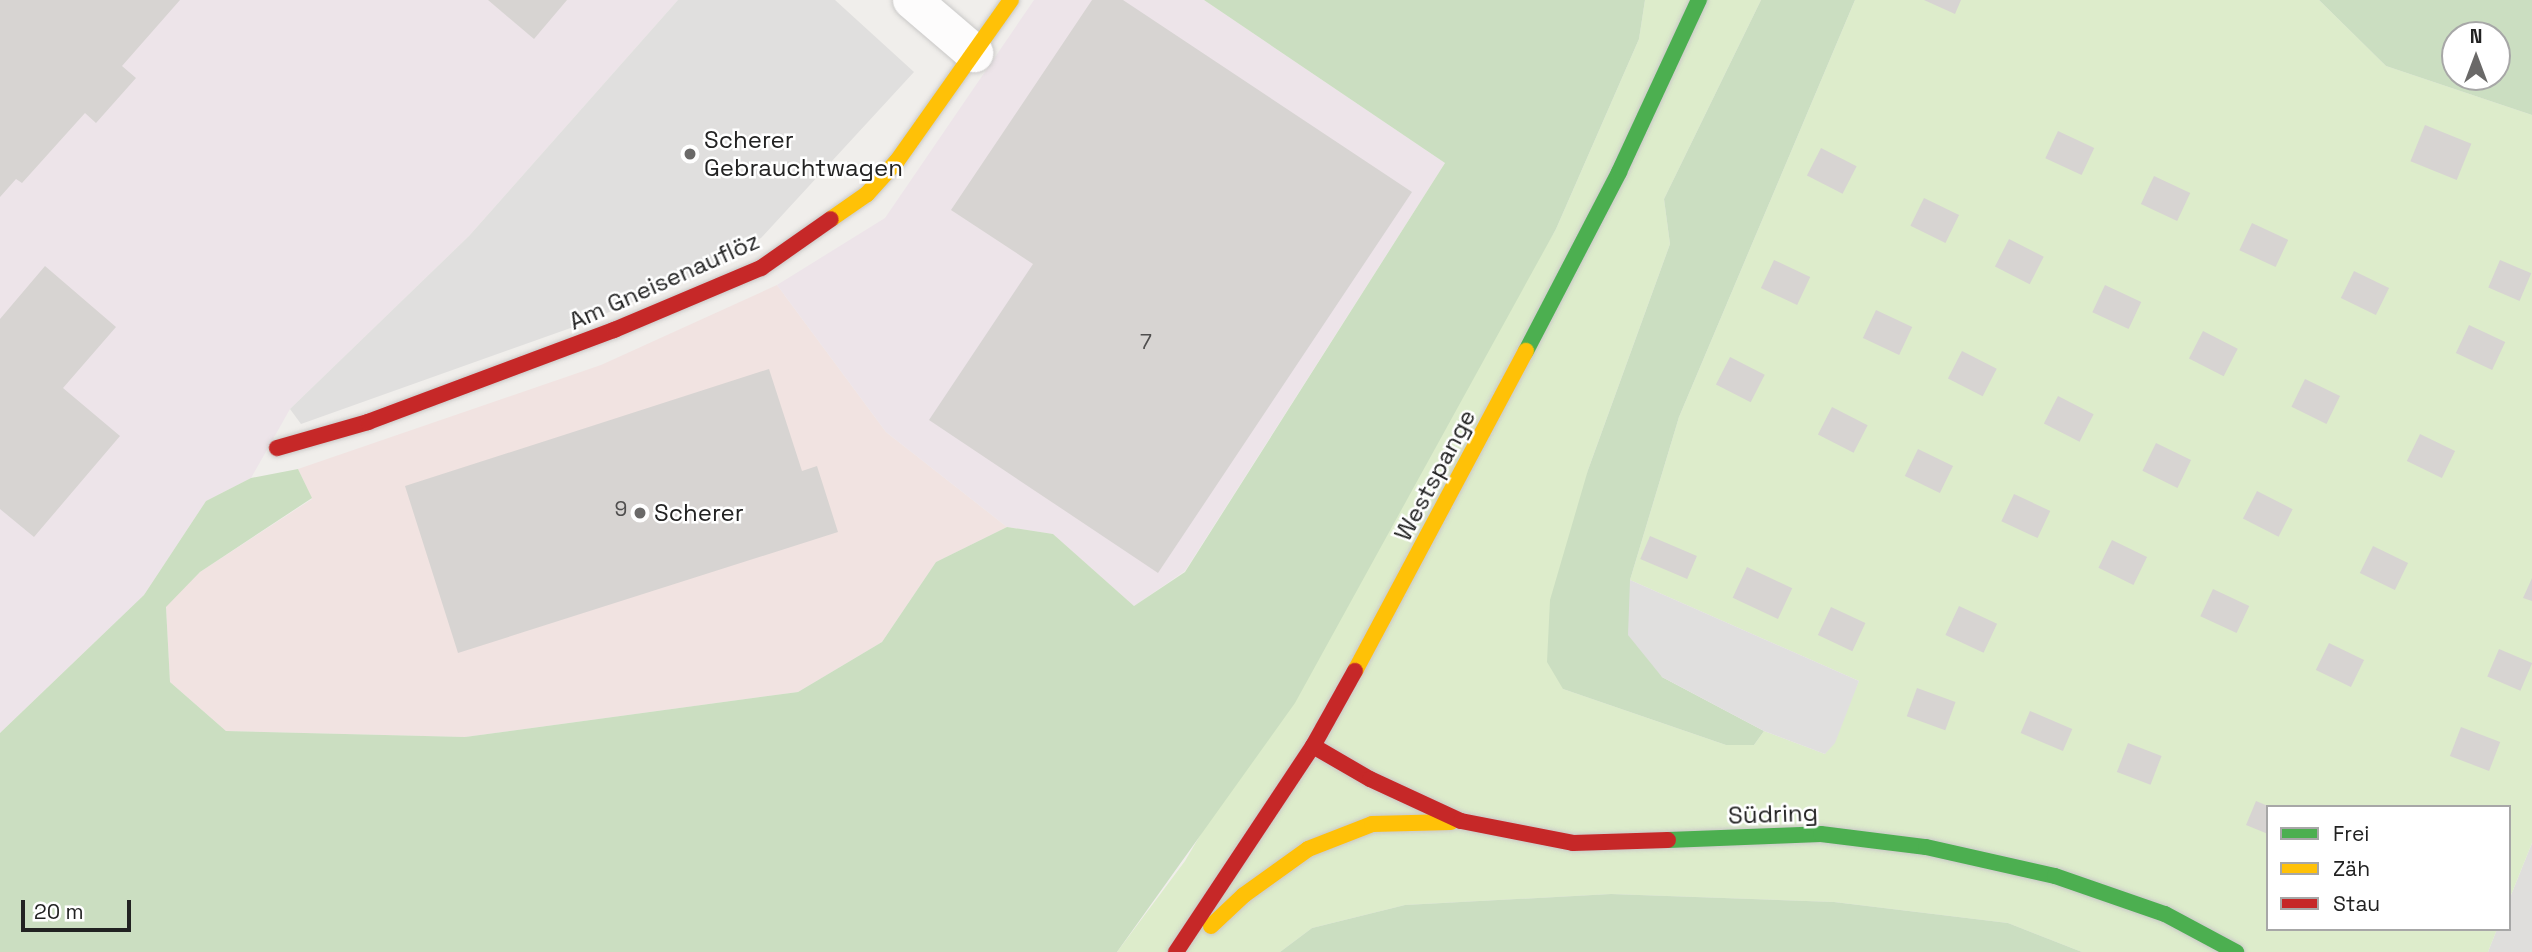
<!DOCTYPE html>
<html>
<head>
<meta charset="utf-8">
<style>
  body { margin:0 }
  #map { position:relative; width:2532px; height:952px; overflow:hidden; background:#f0eeeb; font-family:"Space Grotesk",sans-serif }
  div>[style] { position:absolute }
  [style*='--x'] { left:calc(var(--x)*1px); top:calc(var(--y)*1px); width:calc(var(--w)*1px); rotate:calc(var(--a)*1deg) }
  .residential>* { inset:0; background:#dfdedc }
  .commercial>* { inset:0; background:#f1e3e1 }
  .industrial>* { inset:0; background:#ede4e9 }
  .grass>* { inset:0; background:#ddeccb }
  .forest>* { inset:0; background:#cbdec1 }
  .parking>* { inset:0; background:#e0dfde }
  .building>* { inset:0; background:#d7d4d2; transform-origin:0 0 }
  .roads { filter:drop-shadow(0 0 2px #c9c8c7) drop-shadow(0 0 2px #c9c8c7) }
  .street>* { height:38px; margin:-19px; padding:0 19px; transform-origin:19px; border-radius:19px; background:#fdfcfc }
  .fast>* { height:16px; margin:-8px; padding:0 8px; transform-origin:8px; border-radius:8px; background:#4caf50 }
  .slow>* { height:16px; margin:-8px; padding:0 8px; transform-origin:8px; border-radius:8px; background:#ffc107 }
  .jam>* { height:16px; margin:-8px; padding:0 8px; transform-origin:8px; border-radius:8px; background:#c62828 }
  .dots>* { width:19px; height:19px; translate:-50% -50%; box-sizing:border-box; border:4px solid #fff; border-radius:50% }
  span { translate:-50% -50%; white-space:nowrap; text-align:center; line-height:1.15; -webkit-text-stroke:5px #fff; paint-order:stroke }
  .number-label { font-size:21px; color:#4f4e4e }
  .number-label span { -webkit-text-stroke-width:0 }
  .poi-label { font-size:24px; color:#222 }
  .left { translate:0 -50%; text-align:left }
  .street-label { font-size:24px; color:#222 }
  .legend { position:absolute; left:2266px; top:805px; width:245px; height:126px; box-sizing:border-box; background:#fff; border:2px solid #a7a7a7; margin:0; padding:9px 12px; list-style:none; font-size:21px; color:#222 }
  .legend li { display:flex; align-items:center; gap:14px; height:35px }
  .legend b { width:35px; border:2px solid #a7a7a7 }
  .north { position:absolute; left:2441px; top:21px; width:70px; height:70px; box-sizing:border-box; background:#fff; border:2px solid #a7a7a7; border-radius:50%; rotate:0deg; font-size:19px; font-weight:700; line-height:28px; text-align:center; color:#222 }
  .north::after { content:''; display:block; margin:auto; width:24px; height:32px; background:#6a6968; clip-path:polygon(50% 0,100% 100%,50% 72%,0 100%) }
  .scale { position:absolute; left:21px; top:900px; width:110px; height:32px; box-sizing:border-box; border:4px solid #222; border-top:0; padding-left:9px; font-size:21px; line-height:24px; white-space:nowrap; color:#222; -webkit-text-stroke:5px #fff; paint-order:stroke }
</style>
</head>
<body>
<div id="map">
  <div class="residential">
    <div style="clip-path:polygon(2532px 843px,2532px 952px,2488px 952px,2497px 929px,2509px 929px,2509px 900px)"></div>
  </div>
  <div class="commercial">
    <div style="clip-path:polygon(777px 285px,886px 432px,1007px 527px,936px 562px,882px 642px,798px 692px,465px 737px,226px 731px,170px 682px,166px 606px,200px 572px,312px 499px,298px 469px,601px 365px)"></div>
  </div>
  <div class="industrial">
    <div style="clip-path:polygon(0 0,678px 0,469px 236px,290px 409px,251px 478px,206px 501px,144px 595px,0 733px)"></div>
    <div style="clip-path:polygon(1034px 0,1204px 0,1445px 163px,1185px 571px,1134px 606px,1053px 534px,1007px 527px,886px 432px,777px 285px,885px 218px)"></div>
  </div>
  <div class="grass">
    <div style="clip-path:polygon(1645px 0,1761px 0,1664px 199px,1670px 244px,1588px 470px,1563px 689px,1726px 745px,1754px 745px,1764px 731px,1825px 754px,1859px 681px,1630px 580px,1679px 417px,1855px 0,2319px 0,2386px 66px,2532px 115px,2532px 843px,2509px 900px,2509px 807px,2268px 807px,2268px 929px,2497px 929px,2488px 952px,2082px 952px,2008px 923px,1834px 902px,1611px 894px,1405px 905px,1312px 928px,1280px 952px,1117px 952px,1185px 861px,1556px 229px,1639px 39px)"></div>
  </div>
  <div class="forest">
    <div style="clip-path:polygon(1204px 0,1645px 0,1639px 39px,1556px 229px,1295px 703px,1117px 952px,0 952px,0 733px,144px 595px,206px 501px,251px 478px,298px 469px,312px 498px,200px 572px,166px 607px,170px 682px,226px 731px,465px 737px,798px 692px,882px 642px,936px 562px,1007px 527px,1053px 534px,1134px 606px,1185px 572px,1445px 163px)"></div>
    <div style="clip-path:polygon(1761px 0,1855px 0,1679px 417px,1630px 580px,1662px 677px,1764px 731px,1754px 745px,1726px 745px,1563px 689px,1547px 662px,1550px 600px,1588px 470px,1670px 244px,1664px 199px)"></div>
    <div style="clip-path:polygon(evenodd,2319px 0,2532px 0,2532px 115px,2386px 66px,2319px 0,2497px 35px,2497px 77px,2455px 77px,2455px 35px,2497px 35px)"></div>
    <div style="clip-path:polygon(1611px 894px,1834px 902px,2008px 923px,2082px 952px,1280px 952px,1312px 928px,1405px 905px)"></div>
  </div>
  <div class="parking">
    <div style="clip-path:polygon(678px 0,835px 0,914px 72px,761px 238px,691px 277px,579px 325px,301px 424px,290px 409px,469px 236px)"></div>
    <div style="clip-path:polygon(1630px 580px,1859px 681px,1835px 743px,1825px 754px,1764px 731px,1662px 677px,1628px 635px)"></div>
  </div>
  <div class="building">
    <div style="clip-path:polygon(0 0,180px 0,122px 66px,136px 78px,96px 123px,85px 113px,22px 183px,16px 179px,0 197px)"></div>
    <div style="clip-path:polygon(488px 0,567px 0,534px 39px)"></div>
    <div style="clip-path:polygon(1092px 0,1123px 0,1412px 192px,1158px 573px,929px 420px,1033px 264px,951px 210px)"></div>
    <div style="clip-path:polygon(1924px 0,1961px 0,1955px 14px)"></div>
    <div style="left:2425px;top:125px;width:50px;height:39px;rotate:22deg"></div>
    <div style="left:2058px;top:131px;width:40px;height:30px;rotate:25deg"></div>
    <div style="left:1821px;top:148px;width:40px;height:31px;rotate:27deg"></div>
    <div style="left:2154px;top:176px;width:40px;height:31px;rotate:25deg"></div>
    <div style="left:1924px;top:198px;width:39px;height:31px;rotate:26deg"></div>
    <div style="left:2252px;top:223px;width:40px;height:30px;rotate:25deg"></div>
    <div style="left:2009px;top:239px;width:39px;height:31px;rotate:27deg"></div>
    <div style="left:1774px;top:260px;width:40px;height:31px;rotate:25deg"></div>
    <div style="left:2500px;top:260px;width:34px;height:30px;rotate:23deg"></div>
    <div style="clip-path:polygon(45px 266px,116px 327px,63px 388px,120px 436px,34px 537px,0 509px,0 319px)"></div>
    <div style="left:2354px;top:271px;width:39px;height:30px;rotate:26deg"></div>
    <div style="left:2105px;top:285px;width:40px;height:30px;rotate:25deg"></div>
    <div style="left:1876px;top:310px;width:40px;height:31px;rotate:25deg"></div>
    <div style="left:2469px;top:325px;width:40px;height:31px;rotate:25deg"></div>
    <div style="left:2203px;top:331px;width:39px;height:31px;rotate:27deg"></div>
    <div style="left:1962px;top:351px;width:39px;height:31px;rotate:27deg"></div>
    <div style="left:1730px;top:357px;width:39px;height:31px;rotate:27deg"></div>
    <div style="clip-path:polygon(769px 369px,802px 471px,817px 466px,838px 532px,458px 653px,405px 486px)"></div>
    <div style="left:2305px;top:379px;width:39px;height:31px;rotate:26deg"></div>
    <div style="left:2058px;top:396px;width:40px;height:31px;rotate:27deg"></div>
    <div style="left:1832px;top:407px;width:40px;height:31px;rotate:27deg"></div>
    <div style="left:2420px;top:434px;width:39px;height:30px;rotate:26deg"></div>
    <div style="left:2156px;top:443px;width:39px;height:31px;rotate:26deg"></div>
    <div style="left:1918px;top:449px;width:39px;height:30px;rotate:26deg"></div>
    <div style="left:2257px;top:491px;width:40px;height:31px;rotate:27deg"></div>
    <div style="left:2014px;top:494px;width:40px;height:30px;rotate:25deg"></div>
    <div style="left:1650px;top:536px;width:51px;height:25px;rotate:23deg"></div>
    <div style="left:2112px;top:540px;width:39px;height:31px;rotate:26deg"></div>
    <div style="left:2373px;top:546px;width:39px;height:30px;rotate:26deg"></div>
    <div style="left:1747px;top:567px;width:50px;height:34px;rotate:25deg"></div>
    <div style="clip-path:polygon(2532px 578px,2532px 601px,2523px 598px)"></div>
    <div style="left:2213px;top:589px;width:40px;height:30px;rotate:25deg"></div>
    <div style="left:1959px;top:606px;width:42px;height:32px;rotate:25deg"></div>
    <div style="left:1831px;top:607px;width:38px;height:31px;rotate:25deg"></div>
    <div style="left:2329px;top:643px;width:39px;height:30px;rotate:26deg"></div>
    <div style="left:2499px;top:649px;width:36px;height:30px;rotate:23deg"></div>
    <div style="left:1917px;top:688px;width:41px;height:30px;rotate:20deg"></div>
    <div style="left:2030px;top:711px;width:46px;height:24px;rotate:23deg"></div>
    <div style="left:2461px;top:727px;width:42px;height:31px;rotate:21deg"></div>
    <div style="left:2128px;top:743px;width:36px;height:31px;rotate:21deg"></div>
    <div style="clip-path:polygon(2256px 801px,2268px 806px,2268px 834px,2246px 825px)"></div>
  </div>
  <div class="roads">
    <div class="street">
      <div style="--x:912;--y:0;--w:82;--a:40.5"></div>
    </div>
    <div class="fast">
      <div style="--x:1526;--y:351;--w:202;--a:-62.5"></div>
      <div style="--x:1619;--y:172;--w:190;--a:-65.1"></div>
      <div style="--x:1668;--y:840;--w:153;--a:-2.2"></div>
      <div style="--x:1821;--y:834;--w:106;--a:7.1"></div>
      <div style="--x:1926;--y:847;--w:132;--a:12.7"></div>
      <div style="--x:2055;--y:876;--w:116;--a:19.1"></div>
      <div style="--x:2165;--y:914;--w:81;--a:28.2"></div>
    </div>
    <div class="slow">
      <div style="--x:831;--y:219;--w:44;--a:-34.8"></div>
      <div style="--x:867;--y:194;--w:45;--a:-47.7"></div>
      <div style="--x:897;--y:161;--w:197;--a:-54.7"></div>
      <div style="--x:1355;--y:671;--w:363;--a:-61.9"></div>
      <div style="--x:1211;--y:926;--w:45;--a:-43.2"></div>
      <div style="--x:1244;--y:895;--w:79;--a:-35.7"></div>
      <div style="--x:1308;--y:849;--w:69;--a:-21.3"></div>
      <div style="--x:1372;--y:824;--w:79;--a:-1.5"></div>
    </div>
    <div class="jam">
      <div style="--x:277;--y:448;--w:95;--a:-15.9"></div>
      <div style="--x:368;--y:422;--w:263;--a:-20.5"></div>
      <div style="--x:614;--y:330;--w:160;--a:-22.9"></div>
      <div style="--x:761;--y:268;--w:85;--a:-35"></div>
      <div style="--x:1313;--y:746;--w:66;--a:30.1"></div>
      <div style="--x:1370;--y:779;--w:100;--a:24.8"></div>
      <div style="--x:1461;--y:821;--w:114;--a:11.1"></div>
      <div style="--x:1573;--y:843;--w:95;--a:-1.8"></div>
      <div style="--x:1176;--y:952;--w:247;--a:-56.4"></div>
      <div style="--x:1313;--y:746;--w:86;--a:-60.8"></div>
    </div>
  </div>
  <div class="dots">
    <div style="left:690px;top:154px;background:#6a6968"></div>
    <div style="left:640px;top:513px;background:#6a6968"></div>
  </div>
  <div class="number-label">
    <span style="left:1146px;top:342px">7</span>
    <span style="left:621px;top:509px">9</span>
  </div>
  <div class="poi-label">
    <span class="left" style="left:704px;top:154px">Scherer<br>Gebrauchtwagen</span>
    <span class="left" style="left:654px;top:513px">Scherer</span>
  </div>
  <div class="street-label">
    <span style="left:664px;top:281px;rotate:-24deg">Am Gneisenauflöz</span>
    <span style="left:1435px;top:475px;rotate:-62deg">Westspange</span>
    <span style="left:1773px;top:814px;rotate:-2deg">Südring</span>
  </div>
  <ul class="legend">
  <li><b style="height:9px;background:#4caf50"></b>Frei</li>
  <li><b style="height:9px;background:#ffc107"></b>Zäh</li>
  <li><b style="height:9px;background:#c62828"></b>Stau</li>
  </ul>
  <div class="north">N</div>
  <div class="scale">20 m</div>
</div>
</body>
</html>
